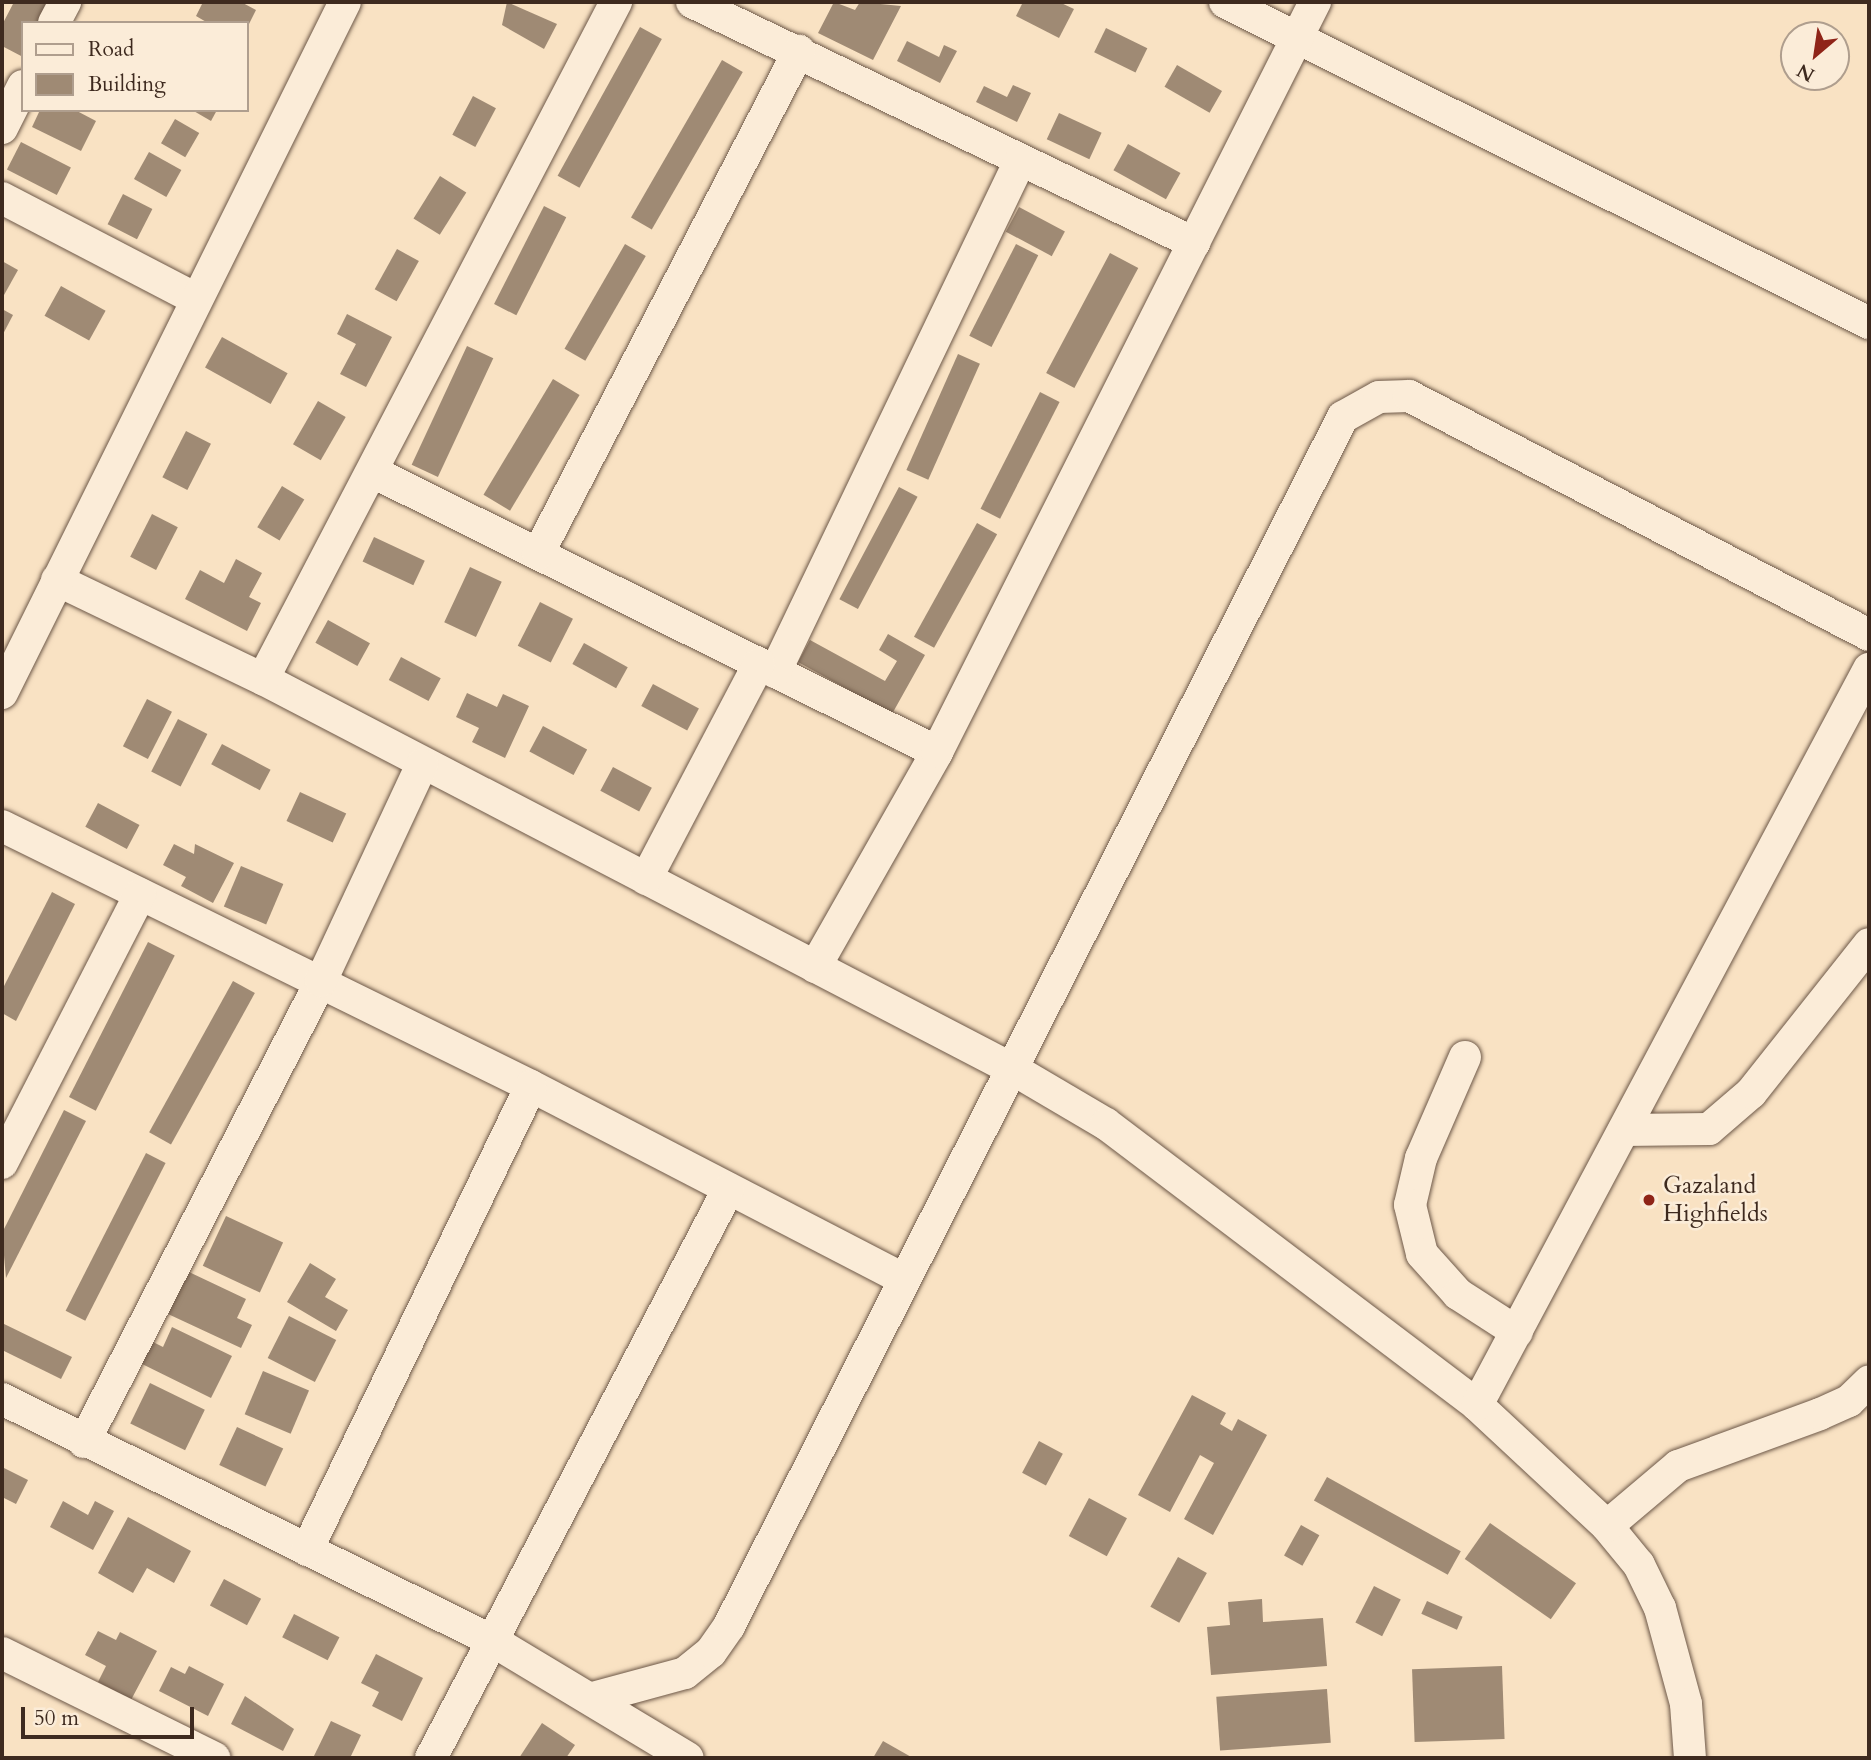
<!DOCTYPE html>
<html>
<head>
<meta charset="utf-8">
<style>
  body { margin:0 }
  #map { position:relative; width:1871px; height:1760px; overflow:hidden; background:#f9e2c3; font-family:Cardo,serif }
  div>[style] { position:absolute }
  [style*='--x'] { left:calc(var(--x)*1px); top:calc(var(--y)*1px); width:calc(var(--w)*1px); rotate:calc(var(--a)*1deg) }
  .building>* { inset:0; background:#9f8a74; transform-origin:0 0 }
  .roads { filter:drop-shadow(0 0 2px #6d5848) drop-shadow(0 0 2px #6d5848) }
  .minor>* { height:32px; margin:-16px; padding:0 16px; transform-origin:16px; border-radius:16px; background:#fbecd8 }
  .dots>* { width:19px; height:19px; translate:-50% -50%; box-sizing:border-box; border:4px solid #fbecd8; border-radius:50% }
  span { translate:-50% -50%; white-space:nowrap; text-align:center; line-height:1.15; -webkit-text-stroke:5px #fbecd8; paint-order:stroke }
  .poi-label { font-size:24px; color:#3e2a1f }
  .left { translate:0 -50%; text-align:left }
  .frame { position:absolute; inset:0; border:4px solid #3e2a1f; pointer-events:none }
  .legend { position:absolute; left:21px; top:21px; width:228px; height:91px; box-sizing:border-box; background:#fbecd8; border:2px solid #af9e8e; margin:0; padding:9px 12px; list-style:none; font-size:21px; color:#3e2a1f }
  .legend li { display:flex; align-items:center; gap:14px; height:35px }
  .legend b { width:35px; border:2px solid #af9e8e }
  .north { position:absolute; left:1780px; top:21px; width:70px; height:70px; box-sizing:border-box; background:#fbecd8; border:2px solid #af9e8e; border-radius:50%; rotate:209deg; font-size:19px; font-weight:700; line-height:28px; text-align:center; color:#3e2a1f }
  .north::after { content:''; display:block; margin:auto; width:24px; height:32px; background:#8f2418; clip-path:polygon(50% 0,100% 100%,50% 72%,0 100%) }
  .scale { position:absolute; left:21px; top:1707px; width:173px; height:32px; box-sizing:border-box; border:4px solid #3e2a1f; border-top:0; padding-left:9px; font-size:21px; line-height:24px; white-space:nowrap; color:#3e2a1f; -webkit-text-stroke:5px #fbecd8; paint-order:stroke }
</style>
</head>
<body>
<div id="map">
  <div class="building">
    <div style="clip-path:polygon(14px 2px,52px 2px,41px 23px,23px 23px,23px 57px,2px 46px,2px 25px)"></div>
    <div style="clip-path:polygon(203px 2px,241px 2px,256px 10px,247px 28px,247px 23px,208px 23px,196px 16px)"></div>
    <div style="clip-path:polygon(507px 2px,557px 24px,544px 49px,502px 25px)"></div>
    <div style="clip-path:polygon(834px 2px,855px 10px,860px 2px,901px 6px,873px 60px,818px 33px)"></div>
    <div style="clip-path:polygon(1023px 2px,1059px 2px,1074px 9px,1059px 38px,1016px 16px)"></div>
    <div style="left:640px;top:27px;width:25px;height:170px;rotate:29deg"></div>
    <div style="left:1106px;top:28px;width:46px;height:27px;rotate:26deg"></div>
    <div style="clip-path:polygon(907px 41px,939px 57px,944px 45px,957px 51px,940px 83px,897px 61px)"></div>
    <div style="left:722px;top:60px;width:24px;height:182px;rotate:30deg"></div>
    <div style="left:1177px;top:65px;width:52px;height:25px;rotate:30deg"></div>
    <div style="clip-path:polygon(1013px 85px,1031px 93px,1017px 122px,976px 102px,984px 86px,1007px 97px)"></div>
    <div style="left:473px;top:96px;width:26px;height:44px;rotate:28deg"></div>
    <div style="clip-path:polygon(40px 110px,75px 110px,96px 121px,81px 151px,32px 127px)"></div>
    <div style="clip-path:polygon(192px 110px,217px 110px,211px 121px)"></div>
    <div style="left:1059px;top:113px;width:47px;height:29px;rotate:25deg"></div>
    <div style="left:175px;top:119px;width:28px;height:28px;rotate:30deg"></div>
    <div style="left:21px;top:142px;width:56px;height:31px;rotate:27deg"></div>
    <div style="left:1128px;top:144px;width:60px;height:30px;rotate:29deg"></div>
    <div style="left:149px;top:152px;width:37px;height:31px;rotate:29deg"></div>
    <div style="left:440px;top:176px;width:31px;height:50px;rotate:32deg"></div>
    <div style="left:123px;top:194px;width:33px;height:34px;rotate:27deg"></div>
    <div style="left:544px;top:206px;width:25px;height:110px;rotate:27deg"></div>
    <div style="left:1019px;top:207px;width:52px;height:28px;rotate:28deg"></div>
    <div style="left:625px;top:244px;width:24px;height:121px;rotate:30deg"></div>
    <div style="left:1016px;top:244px;width:25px;height:103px;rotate:27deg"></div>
    <div style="left:397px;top:249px;width:25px;height:46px;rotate:29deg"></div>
    <div style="left:1110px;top:253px;width:32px;height:136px;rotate:28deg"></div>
    <div style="clip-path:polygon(2px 261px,18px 270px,4px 295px,2px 294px)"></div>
    <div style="left:61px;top:286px;width:51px;height:34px;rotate:29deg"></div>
    <div style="clip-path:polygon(2px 309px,13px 315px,2px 336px)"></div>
    <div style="clip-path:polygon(347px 314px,392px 337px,366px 387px,340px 374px,356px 344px,337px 334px)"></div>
    <div style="left:222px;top:337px;width:75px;height:35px;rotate:29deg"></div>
    <div style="left:467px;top:346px;width:29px;height:131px;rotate:25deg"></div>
    <div style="left:958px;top:354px;width:24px;height:127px;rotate:24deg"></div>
    <div style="left:553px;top:379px;width:31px;height:135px;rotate:31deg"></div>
    <div style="left:1040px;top:392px;width:22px;height:131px;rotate:27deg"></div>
    <div style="left:318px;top:401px;width:32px;height:50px;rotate:30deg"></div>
    <div style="left:186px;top:431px;width:28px;height:52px;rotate:27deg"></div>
    <div style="left:282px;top:486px;width:26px;height:48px;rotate:31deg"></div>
    <div style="left:899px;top:487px;width:21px;height:127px;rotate:28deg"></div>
    <div style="left:152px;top:514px;width:29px;height:48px;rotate:27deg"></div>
    <div style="left:977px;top:523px;width:23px;height:130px;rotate:29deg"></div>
    <div style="left:374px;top:537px;width:56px;height:27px;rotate:25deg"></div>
    <div style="clip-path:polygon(236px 559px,262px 573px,249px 597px,261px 603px,247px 631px,185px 599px,200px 570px,224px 583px)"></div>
    <div style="left:470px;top:567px;width:35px;height:61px;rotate:25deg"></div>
    <div style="left:540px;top:602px;width:37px;height:49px;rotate:27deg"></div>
    <div style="left:328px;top:620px;width:48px;height:26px;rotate:29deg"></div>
    <div style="clip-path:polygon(888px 634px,925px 655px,892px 714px,798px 662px,810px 640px,885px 681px,897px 661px,879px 650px)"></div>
    <div style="left:584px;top:643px;width:50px;height:24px;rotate:29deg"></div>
    <div style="left:401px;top:657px;width:45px;height:26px;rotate:28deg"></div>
    <div style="left:653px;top:684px;width:52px;height:25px;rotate:28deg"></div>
    <div style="clip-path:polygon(467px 693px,497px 707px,503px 694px,529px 706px,505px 758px,472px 742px,479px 728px,456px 717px)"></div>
    <div style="left:147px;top:699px;width:28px;height:53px;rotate:27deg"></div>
    <div style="left:178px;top:719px;width:33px;height:59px;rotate:27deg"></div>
    <div style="left:543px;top:726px;width:50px;height:29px;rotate:28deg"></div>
    <div style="left:222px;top:744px;width:55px;height:23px;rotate:28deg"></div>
    <div style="left:613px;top:767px;width:44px;height:27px;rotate:28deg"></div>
    <div style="left:300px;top:792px;width:51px;height:32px;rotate:25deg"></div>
    <div style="left:98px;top:803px;width:47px;height:27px;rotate:28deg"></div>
    <div style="clip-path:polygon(174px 844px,194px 854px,195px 844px,234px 863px,213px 903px,181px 886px,186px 877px,163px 865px)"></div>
    <div style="left:241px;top:866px;width:46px;height:44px;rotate:23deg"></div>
    <div style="clip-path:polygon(52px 892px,75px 904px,16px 1021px,2px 1013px,2px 990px)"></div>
    <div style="left:148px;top:942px;width:30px;height:174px;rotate:27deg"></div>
    <div style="left:233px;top:981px;width:25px;height:173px;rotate:29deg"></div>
    <div style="clip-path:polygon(64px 1110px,86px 1121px,6px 1278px,2px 1233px)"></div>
    <div style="left:146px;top:1153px;width:22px;height:177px;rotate:27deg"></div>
    <div style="left:226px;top:1216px;width:63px;height:55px;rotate:25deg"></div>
    <div style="clip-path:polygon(310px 1263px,336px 1279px,325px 1297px,348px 1310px,336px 1331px,287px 1302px)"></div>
    <div style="clip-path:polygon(189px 1272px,246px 1299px,237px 1318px,252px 1325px,241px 1348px,168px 1314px)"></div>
    <div style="left:289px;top:1316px;width:53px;height:47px;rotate:27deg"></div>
    <div style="clip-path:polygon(2px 1323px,72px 1357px,61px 1379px,2px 1350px)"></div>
    <div style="clip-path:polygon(172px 1327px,232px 1356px,211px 1398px,136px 1361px,147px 1339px,163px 1347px)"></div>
    <div style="left:263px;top:1371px;width:50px;height:47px;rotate:23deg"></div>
    <div style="left:150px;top:1383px;width:61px;height:45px;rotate:26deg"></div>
    <div style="clip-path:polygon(1192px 1395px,1226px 1413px,1220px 1424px,1232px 1431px,1238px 1419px,1267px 1435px,1213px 1535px,1184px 1519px,1214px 1463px,1200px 1455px,1170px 1512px,1138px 1495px)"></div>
    <div style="left:237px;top:1427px;width:51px;height:42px;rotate:25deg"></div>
    <div style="left:1039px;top:1441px;width:27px;height:36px;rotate:28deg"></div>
    <div style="clip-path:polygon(2px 1467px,28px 1480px,16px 1504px,2px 1497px)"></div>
    <div style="left:1327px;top:1477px;width:153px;height:27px;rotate:29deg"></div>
    <div style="left:1089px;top:1498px;width:43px;height:43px;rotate:28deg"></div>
    <div style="clip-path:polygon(63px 1501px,88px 1515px,95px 1501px,114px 1511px,93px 1550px,50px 1527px)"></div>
    <div style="clip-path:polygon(128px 1517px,191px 1551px,174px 1583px,147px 1568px,133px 1593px,98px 1573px)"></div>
    <div style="left:1490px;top:1523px;width:105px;height:44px;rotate:35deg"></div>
    <div style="left:1301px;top:1525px;width:21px;height:35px;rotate:29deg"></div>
    <div style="left:1178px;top:1557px;width:33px;height:57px;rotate:29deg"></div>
    <div style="left:224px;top:1579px;width:42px;height:30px;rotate:28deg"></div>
    <div style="left:1374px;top:1586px;width:30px;height:41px;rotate:27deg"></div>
    <div style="clip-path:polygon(1262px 1599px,1263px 1622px,1323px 1618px,1327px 1666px,1211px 1675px,1207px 1627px,1230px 1625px,1228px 1602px)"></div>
    <div style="left:1427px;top:1601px;width:39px;height:14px;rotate:24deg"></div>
    <div style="left:294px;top:1614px;width:51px;height:26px;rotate:27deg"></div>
    <div style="clip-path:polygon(98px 1631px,116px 1640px,120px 1632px,157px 1651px,131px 1700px,98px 1682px,106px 1666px,85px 1655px)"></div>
    <div style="clip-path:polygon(376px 1654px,423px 1678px,402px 1721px,372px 1706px,379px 1692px,361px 1683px)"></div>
    <div style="clip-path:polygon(189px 1666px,224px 1684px,208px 1716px,159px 1691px,171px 1667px,185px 1674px)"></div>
    <div style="left:1502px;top:1666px;width:73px;height:90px;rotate:88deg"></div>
    <div style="left:1327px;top:1689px;width:54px;height:111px;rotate:86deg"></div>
    <div style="clip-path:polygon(245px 1696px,294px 1729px,283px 1751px,231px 1724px)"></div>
    <div style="clip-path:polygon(331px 1721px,361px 1735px,350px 1758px,313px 1758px)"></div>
    <div style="clip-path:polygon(542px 1723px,575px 1745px,566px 1758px,519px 1758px)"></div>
    <div style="clip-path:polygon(883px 1741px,913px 1758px,873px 1758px)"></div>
  </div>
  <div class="roads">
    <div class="minor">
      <div style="--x:692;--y:2;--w:557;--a:25.64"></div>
      <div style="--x:1225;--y:2;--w:720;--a:26.49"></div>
      <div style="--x:54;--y:23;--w:24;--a:-62"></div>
      <div style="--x:2;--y:128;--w:47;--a:-63.4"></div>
      <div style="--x:2;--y:198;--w:219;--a:27.5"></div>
      <div style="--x:373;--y:472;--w:630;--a:26.4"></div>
      <div style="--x:538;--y:554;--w:567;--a:-62.58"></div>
      <div style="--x:57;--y:580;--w:229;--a:25.7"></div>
      <div style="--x:263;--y:679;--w:849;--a:27.5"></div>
      <div style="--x:1016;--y:1071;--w:104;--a:30.5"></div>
      <div style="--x:1106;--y:1124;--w:465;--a:37.1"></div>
      <div style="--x:1477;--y:1405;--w:178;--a:42.9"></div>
      <div style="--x:1607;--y:1526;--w:50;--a:50.6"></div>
      <div style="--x:1639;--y:1565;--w:48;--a:64"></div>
      <div style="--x:1660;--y:1608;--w:99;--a:74.8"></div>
      <div style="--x:1686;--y:1704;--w:54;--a:85.8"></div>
      <div style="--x:775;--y:672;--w:564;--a:-64.39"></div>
      <div style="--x:263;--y:679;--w:764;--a:-62.46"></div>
      <div style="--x:2;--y:693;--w:771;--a:-63.6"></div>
      <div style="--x:2;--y:826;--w:589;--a:26.17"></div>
      <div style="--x:531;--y:1086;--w:420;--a:27.4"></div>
      <div style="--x:646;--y:879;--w:243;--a:-62.3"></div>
      <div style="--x:815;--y:967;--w:247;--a:-60.4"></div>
      <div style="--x:937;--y:752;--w:840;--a:-63.25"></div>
      <div style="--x:1465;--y:1057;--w:110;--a:113.5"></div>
      <div style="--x:1421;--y:1158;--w:48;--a:103.2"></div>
      <div style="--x:1410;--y:1205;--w:50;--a:76.2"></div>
      <div style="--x:1422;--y:1254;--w:54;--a:48"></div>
      <div style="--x:1458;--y:1294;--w:70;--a:32.8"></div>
      <div style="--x:1624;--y:1130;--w:85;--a:-0.7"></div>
      <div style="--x:1709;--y:1129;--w:55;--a:-40.6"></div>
      <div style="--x:1751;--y:1093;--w:190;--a:-51.6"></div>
      <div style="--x:2;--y:1163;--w:302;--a:-62.8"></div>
      <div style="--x:2;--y:1399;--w:547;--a:26.24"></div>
      <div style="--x:493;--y:1641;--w:227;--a:31"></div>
      <div style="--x:1477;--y:1405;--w:834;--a:-61.96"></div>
      <div style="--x:84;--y:1442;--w:518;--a:-62.79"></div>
      <div style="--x:321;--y:981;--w:239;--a:-65"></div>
      <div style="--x:1607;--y:1526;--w:93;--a:-40.2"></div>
      <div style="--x:1678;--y:1466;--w:151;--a:-20.1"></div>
      <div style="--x:1820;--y:1414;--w:32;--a:-24"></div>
      <div style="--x:1849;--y:1401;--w:28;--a:-44"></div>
      <div style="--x:307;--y:1550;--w:515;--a:-64.23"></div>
      <div style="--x:2;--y:1653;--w:237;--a:26.3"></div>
      <div style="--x:593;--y:1698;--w:95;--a:-15.2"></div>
      <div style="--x:685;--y:1673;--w:33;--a:-39"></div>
      <div style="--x:711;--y:1652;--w:32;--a:-55"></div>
      <div style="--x:729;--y:1626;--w:1356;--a:-63.08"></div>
      <div style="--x:1343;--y:417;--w:41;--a:-29.1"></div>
      <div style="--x:1379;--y:397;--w:30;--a:-2"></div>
      <div style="--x:1409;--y:396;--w:518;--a:27.45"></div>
      <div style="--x:431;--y:1758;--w:641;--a:-62.4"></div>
    </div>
  </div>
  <div class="dots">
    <div style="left:1649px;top:1200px;background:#8f2418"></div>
  </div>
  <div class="poi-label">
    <span class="left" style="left:1663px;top:1200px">Gazaland<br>Highfields</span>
  </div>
  <div class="frame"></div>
  <ul class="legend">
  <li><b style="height:9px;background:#fbecd8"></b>Road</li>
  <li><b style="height:19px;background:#9f8a74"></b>Building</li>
  </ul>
  <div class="north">N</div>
  <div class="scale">50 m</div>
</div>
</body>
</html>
